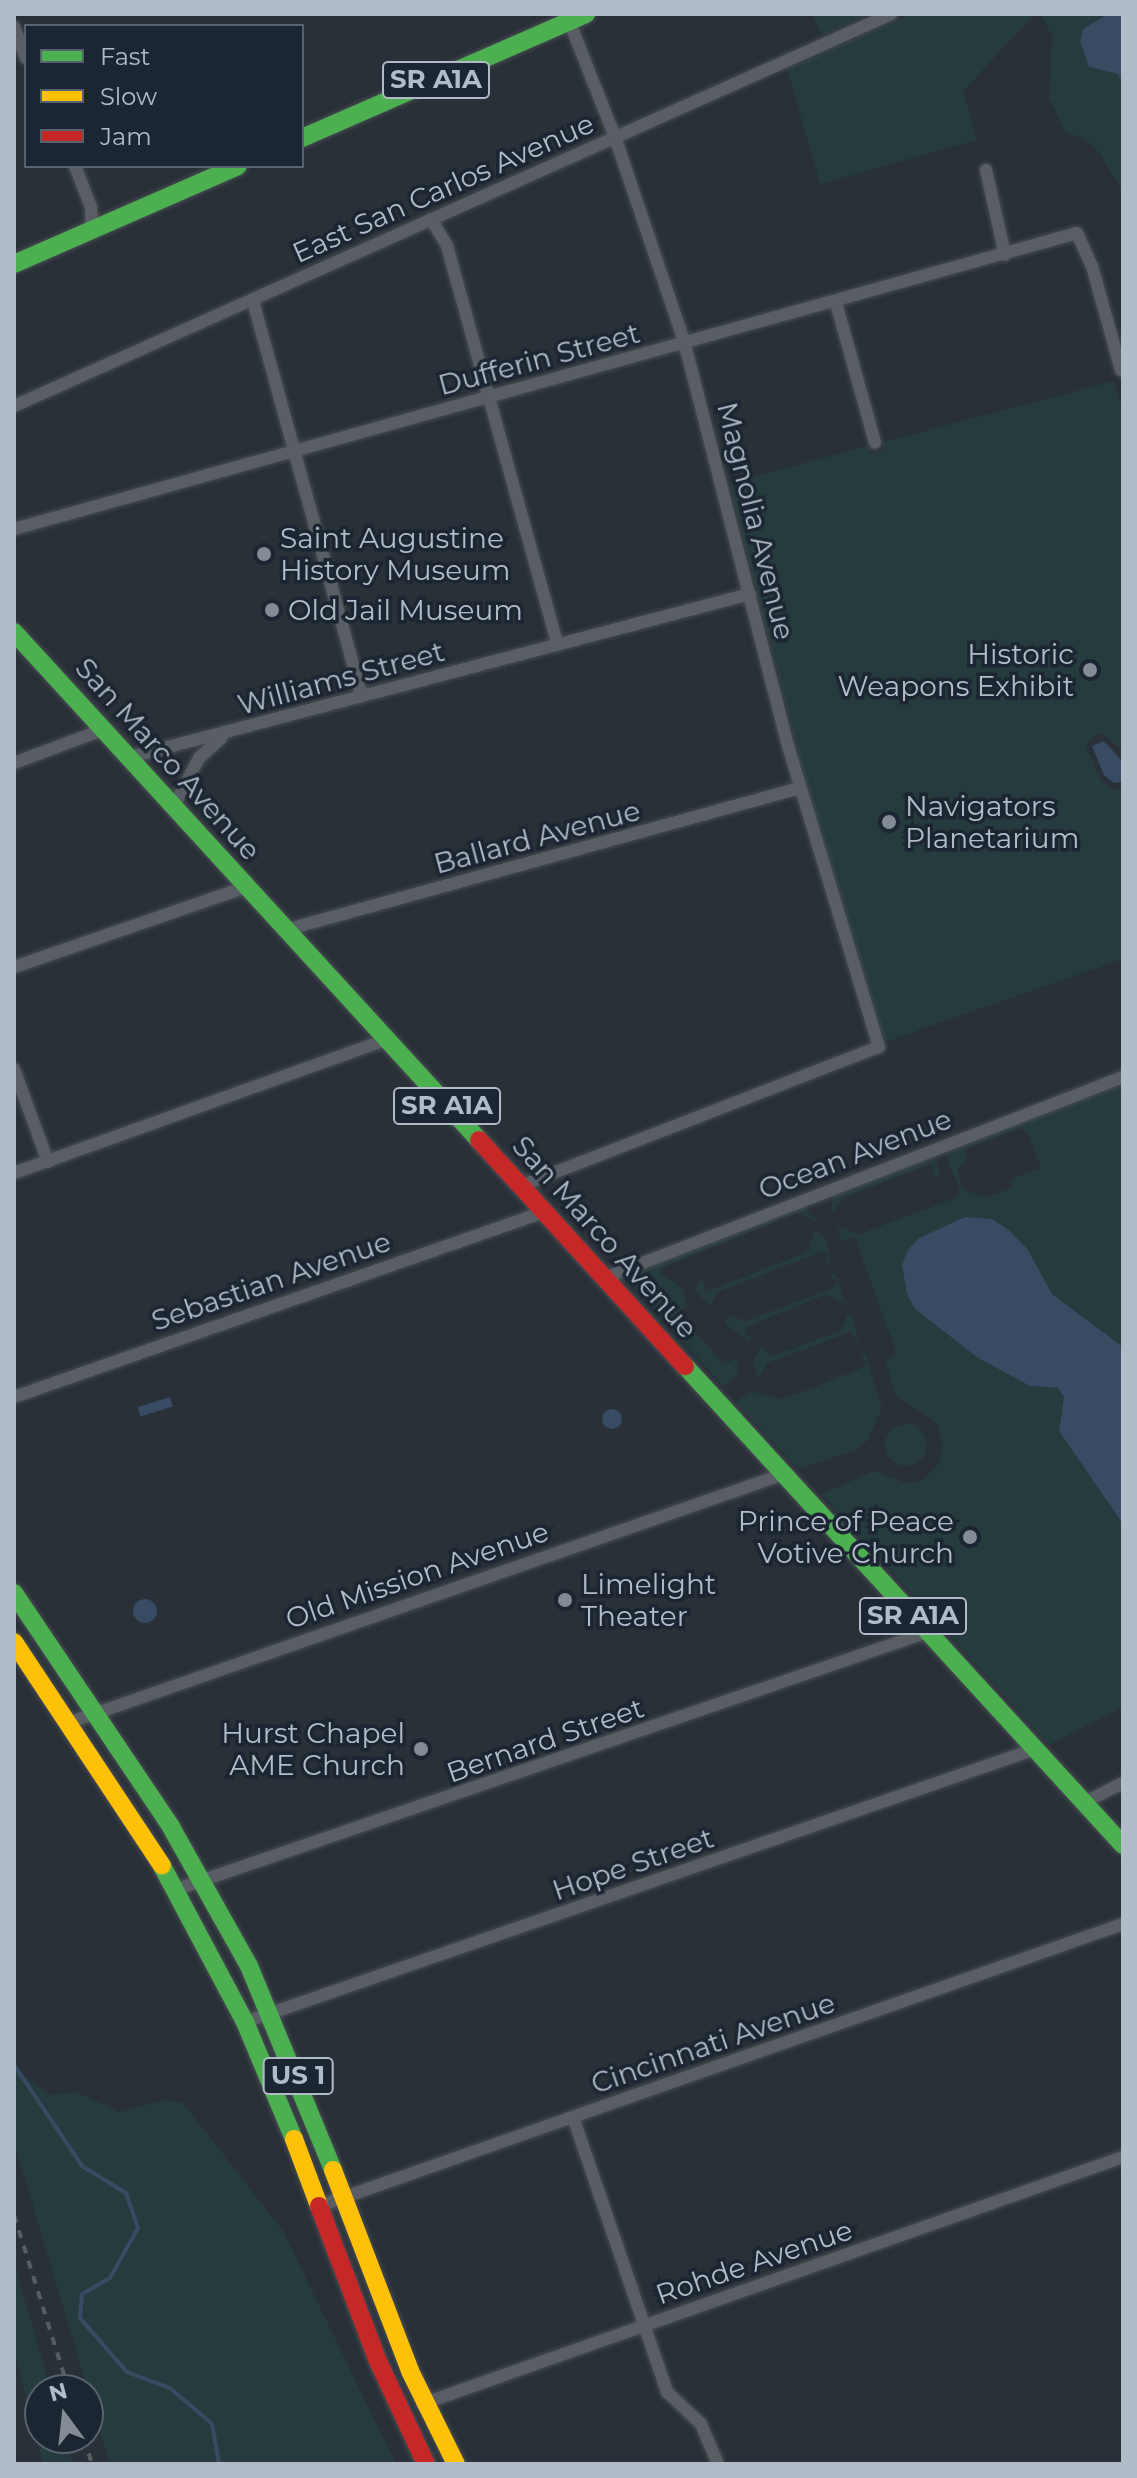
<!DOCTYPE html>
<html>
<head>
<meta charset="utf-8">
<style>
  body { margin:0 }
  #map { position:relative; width:1137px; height:2478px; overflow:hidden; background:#293037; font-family:Montserrat,sans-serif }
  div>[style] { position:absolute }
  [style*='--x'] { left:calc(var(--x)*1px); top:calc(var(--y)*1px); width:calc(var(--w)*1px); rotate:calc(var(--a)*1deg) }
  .green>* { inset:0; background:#263b3d }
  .round { border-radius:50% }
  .water>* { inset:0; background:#374b63; transform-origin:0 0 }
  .stream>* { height:4px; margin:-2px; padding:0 2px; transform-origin:2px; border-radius:2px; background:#374b63 }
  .roads { filter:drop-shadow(0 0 2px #474c52) drop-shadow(0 0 2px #474c52) }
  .street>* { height:12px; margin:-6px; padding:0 6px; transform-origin:6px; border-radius:6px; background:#595e65 }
  .fast>* { height:18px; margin:-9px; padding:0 9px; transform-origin:9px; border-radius:9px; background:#4caf50 }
  .slow>* { height:18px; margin:-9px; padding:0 9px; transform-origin:9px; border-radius:9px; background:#ffc107 }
  .jam>* { height:18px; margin:-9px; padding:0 9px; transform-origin:9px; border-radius:9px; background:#c62828 }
  .rail>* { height:4px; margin-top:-2px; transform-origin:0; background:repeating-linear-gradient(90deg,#585d62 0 8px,transparent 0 16px) }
  .dots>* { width:22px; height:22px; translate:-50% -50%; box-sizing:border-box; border:4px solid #1c2632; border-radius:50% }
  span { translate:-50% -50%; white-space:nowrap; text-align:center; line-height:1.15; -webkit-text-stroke:7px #1c2632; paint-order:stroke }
  .shield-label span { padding:2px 6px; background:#1c2632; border:2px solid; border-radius:6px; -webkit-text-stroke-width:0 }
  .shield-label { font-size:26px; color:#b2bcc9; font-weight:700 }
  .street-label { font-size:28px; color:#b2bcc9 }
  .poi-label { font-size:28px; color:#b2bcc9 }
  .left { translate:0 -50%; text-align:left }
  .right { translate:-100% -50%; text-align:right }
  .frame { position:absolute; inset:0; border:16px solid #b2bcc9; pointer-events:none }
  .legend { position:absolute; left:24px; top:24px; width:280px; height:144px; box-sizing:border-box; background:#1c2632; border:2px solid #58626e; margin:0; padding:10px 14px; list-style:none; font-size:24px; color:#b2bcc9 }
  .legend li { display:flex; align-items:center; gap:16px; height:40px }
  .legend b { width:40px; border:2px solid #58626e }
  .north { position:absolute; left:24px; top:2374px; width:80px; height:80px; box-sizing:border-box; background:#1c2632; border:2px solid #58626e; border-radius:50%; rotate:345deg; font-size:22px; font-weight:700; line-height:32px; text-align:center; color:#b2bcc9 }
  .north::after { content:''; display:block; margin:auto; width:28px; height:36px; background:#828b96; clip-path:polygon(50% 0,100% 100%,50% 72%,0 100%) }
</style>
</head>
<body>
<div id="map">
  <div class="green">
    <div style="clip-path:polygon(812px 14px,870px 14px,822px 35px)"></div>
    <div style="clip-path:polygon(912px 14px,1035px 14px,963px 91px,977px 140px,820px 184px,787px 69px)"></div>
    <div style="clip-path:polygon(1040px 14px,1108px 14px,1083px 29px,1080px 41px,1089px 67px,1119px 74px,1123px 83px,1123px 192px,1099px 152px,1086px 139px,1065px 132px,1049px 97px,1052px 35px)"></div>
    <div style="clip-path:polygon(1114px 381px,1123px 413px,1123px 751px,1103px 734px,1093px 736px,1086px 746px,1101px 781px,1111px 789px,1123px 789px,1123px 959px,885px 1042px,807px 786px,729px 483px,868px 446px,871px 453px,884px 450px,883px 442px)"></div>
    <div style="clip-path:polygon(evenodd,1123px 1085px,1123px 1347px,1052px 1294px,1028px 1250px,992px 1219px,965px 1217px,919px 1238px,915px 1309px,978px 1358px,1030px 1386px,1058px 1388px,1064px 1397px,1059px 1431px,1123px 1524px,1123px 1707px,1049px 1745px,821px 1494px,874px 1471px,905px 1483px,923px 1480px,938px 1465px,943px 1448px,937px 1423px,896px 1396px,885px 1360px,897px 1355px,855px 1237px,841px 1241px,838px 1227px,860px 1234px,957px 1197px,960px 1190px,947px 1158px,951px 1149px,1123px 1085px,1021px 1128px,1029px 1135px,1041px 1168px,1010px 1179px,1012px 1188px,985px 1197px,964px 1190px,957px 1171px,967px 1157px,965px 1149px,1021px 1128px)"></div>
    <div style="clip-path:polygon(930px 1158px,936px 1160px,940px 1176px,935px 1178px,932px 1164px,845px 1197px,832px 1214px,831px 1195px)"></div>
    <div style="clip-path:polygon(804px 1206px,817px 1221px,797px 1213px,664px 1267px,661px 1274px,682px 1287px,687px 1304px,679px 1314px,724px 1364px,737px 1359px,738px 1374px,724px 1387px,633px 1288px,633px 1277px,642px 1268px)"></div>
    <div style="clip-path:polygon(815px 1231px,825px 1236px,831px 1263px,826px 1264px,828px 1254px,824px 1251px,718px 1292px,710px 1306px,694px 1290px,703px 1277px,705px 1292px,807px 1252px)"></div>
    <div style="clip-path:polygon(835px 1273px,845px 1303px,825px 1295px,747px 1327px,744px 1332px,752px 1338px,748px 1342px,725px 1323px,728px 1315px,746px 1321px,835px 1287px,838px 1281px,830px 1277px)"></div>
    <div style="clip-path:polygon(848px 1314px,853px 1315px,859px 1343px,851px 1332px,768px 1363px,758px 1379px,753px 1361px,761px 1347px,772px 1356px,840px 1331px)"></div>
    <div style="clip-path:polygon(866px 1354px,882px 1408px,868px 1440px,855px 1450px,798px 1469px,735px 1402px,752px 1392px,781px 1399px,813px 1388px,864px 1367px,866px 1361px,859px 1357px)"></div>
    <div class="round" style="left:885px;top:1424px;width:42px;height:42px"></div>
    <div style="clip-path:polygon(14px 2069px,50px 2095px,76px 2092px,120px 2112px,164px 2100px,183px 2103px,283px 2231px,396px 2464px,110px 2464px,14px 2142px)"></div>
    <div style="clip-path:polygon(14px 2263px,51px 2390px,40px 2390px,40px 2438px,64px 2438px,73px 2464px,43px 2464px,14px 2350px)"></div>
  </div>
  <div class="water">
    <div style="clip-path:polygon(1108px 14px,1123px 14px,1123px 83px,1118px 74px,1089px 67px,1080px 41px,1083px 29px)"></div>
    <div style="clip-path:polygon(1104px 741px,1123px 762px,1123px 782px,1114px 783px,1104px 775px,1092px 746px)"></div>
    <div style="clip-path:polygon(965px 1217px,992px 1219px,1010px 1231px,1028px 1250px,1052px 1294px,1123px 1347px,1123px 1524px,1059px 1431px,1064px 1397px,1058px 1388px,1030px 1386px,978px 1358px,915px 1309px,907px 1294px,902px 1265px,908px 1250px,919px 1238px)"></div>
    <div style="left:170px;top:1397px;width:10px;height:34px;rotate:73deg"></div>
    <div class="round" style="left:602px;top:1409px;width:20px;height:20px"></div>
    <div class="round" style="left:133px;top:1599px;width:24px;height:24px"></div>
  </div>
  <div class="stream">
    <div style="--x:14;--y:2065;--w:122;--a:56"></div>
    <div style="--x:82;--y:2166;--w:52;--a:31.5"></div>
    <div style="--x:126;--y:2193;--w:37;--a:71"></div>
    <div style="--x:138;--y:2228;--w:57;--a:119.2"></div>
    <div style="--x:110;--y:2278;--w:32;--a:150"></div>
    <div style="--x:82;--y:2294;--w:24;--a:95"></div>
    <div style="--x:80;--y:2318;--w:72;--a:49"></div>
    <div style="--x:127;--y:2372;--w:46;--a:20.4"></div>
    <div style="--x:170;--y:2388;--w:55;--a:40.6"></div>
    <div style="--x:212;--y:2424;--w:41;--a:80.1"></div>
  </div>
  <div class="roads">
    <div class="street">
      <div style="--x:14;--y:27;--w:33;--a:69"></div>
      <div style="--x:75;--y:166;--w:44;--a:68.7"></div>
      <div style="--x:91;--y:207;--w:23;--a:88"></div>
      <div style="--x:986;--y:170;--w:87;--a:77.4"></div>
      <div style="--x:431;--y:219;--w:31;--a:59"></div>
      <div style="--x:447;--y:246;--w:412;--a:74.5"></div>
      <div style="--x:253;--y:301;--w:410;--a:74.6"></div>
      <div style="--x:836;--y:303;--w:145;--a:74.4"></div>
      <div style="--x:14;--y:406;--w:961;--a:-24.08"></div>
      <div style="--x:14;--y:529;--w:1103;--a:-15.56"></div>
      <div style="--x:1077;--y:233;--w:36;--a:66"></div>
      <div style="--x:1092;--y:266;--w:108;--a:74.4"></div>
      <div style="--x:130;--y:757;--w:641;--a:-14.73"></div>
      <div style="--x:14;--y:763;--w:97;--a:-20.5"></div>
      <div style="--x:174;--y:806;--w:54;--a:-62.5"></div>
      <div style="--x:199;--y:758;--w:30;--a:-42"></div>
      <div style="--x:285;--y:930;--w:534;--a:-15.42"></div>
      <div style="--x:14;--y:967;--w:245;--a:-19"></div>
      <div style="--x:14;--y:1069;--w:99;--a:69.9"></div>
      <div style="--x:14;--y:1173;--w:397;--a:-19.7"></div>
      <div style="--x:520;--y:1186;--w:385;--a:-21.2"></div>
      <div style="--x:879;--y:1047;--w:314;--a:-106.8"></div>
      <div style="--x:788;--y:746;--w:415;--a:-104.4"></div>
      <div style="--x:685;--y:344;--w:219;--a:-108.7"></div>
      <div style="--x:615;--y:137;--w:128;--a:-111.6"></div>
      <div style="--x:604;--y:1278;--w:557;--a:-21.17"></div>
      <div style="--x:14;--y:1397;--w:561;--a:-19.24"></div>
      <div style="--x:68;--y:1723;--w:758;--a:-19.18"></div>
      <div style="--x:1085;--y:1802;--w:42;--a:-26.6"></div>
      <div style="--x:177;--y:1889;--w:794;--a:-18.89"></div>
      <div style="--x:245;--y:2022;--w:836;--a:-19.06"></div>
      <div style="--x:573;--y:2117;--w:291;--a:71.1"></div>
      <div style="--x:667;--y:2392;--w:47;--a:43.3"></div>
      <div style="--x:701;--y:2424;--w:43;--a:67"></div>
      <div style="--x:319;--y:2206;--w:852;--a:-19.33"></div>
      <div style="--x:422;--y:2404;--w:743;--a:-19.41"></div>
    </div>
    <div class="fast">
      <div style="--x:302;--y:138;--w:310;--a:-23.6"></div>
      <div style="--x:14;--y:264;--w:244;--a:-23.6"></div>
      <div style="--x:14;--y:632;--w:689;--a:47.53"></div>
      <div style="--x:685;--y:1366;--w:649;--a:47.56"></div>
      <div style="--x:14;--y:1593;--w:282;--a:56.1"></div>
      <div style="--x:171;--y:1827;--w:159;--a:60.7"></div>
      <div style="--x:249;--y:1966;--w:221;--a:67.6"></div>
      <div style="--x:162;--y:1866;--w:177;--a:62"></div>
      <div style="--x:245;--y:2022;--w:127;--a:67.3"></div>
    </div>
    <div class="slow">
      <div style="--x:14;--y:1642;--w:268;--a:56.5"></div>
      <div style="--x:294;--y:2139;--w:72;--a:69.5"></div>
      <div style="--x:333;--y:2170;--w:215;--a:69"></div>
      <div style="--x:410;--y:2371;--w:104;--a:63.7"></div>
    </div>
    <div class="jam">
      <div style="--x:479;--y:1140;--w:306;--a:47.7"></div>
      <div style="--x:319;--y:2206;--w:164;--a:69.2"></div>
      <div style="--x:377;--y:2359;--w:116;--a:65"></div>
    </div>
  </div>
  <div class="rail">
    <div style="--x:14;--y:2215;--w:183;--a:72.6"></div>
    <div style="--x:84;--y:2438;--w:27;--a:73"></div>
  </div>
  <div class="dots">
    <div style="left:264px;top:554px;background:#828b96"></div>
    <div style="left:272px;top:610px;background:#828b96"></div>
    <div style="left:1090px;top:670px;background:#828b96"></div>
    <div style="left:889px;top:822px;background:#828b96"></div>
    <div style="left:970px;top:1537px;background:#828b96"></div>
    <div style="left:565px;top:1600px;background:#828b96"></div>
    <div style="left:421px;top:1749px;background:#828b96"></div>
  </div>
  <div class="shield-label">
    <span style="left:436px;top:80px">SR A1A</span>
    <span style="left:447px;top:1106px">SR A1A</span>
    <span style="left:913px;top:1616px">SR A1A</span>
    <span style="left:298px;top:2076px">US 1</span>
  </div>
  <div class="street-label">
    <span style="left:443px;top:188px;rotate:-24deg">East San Carlos Avenue</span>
    <span style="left:539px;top:359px;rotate:-15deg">Dufferin Street</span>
    <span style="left:756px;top:521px;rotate:76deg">Magnolia Avenue</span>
    <span style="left:341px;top:678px;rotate:-15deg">Williams Street</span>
    <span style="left:168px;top:759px;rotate:48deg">San Marco Avenue</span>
    <span style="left:537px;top:837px;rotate:-15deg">Ballard Avenue</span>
    <span style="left:855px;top:1154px;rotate:-21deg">Ocean Avenue</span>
    <span style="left:605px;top:1237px;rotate:48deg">San Marco Avenue</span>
    <span style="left:271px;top:1281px;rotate:-19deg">Sebastian Avenue</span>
    <span style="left:417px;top:1575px;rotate:-19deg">Old Mission Avenue</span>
    <span style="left:545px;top:1740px;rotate:-19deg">Bernard Street</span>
    <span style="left:633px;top:1864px;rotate:-19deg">Hope Street</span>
    <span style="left:713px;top:2043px;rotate:-19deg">Cincinnati Avenue</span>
    <span style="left:754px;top:2262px;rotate:-19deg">Rohde Avenue</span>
  </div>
  <div class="poi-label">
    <span class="left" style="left:280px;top:554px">Saint Augustine<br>History Museum</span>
    <span class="left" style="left:288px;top:610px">Old Jail Museum</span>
    <span class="right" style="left:1074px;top:670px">Historic<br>Weapons Exhibit</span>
    <span class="left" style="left:905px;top:822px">Navigators<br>Planetarium</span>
    <span class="right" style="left:954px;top:1537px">Prince of Peace<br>Votive Church</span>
    <span class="left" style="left:581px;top:1600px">Limelight<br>Theater</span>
    <span class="right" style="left:405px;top:1749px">Hurst Chapel<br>AME Church</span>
  </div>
  <div class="frame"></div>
  <ul class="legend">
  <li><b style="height:10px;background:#4caf50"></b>Fast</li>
  <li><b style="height:10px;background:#ffc107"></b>Slow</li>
  <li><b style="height:10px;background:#c62828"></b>Jam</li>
  </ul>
  <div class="north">N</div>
</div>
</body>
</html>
